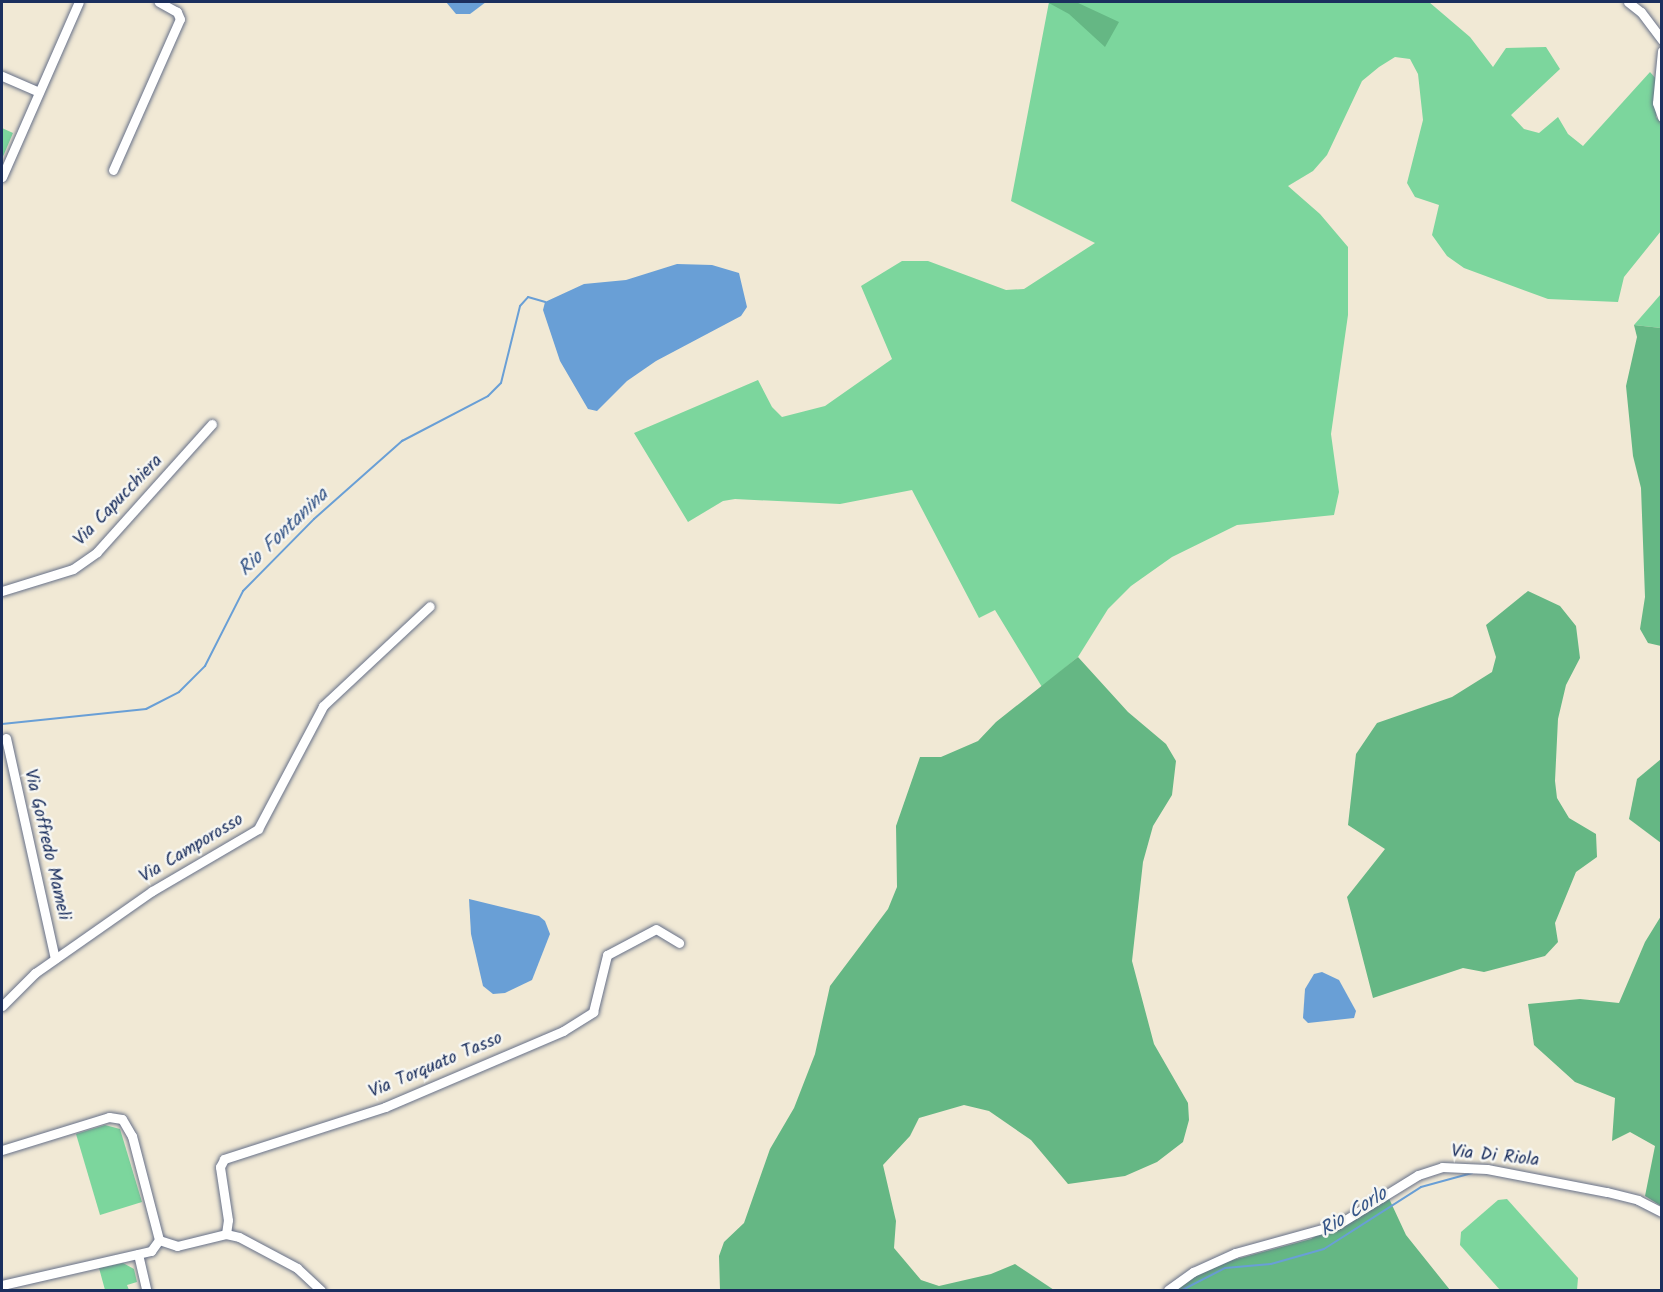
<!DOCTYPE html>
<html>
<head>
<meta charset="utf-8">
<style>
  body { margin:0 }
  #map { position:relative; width:1663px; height:1292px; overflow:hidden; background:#f1e9d5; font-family:Kalam,sans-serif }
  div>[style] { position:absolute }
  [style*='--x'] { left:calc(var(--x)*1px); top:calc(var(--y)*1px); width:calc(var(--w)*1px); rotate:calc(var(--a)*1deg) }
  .green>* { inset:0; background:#7cd69d }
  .forest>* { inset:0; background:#65b784 }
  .water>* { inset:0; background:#699fd6 }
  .stream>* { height:2px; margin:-1px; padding:0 1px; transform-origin:1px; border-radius:1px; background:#699fd6 }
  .roads { filter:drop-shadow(0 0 2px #667088) drop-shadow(0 0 2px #667088) }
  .street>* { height:9px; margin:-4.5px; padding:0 4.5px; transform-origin:4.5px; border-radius:4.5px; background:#fff }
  span { translate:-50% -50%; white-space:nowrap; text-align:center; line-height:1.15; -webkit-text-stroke:5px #f6f6f2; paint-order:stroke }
  .street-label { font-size:18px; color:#1b2f5e }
  .water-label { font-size:20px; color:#365688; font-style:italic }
  .frame { position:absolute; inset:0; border:3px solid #1b2f5e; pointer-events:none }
</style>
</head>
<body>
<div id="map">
  <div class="green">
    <div style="clip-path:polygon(1049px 2px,1429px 2px,1470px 37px,1493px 67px,1506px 48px,1546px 47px,1560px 69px,1511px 115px,1524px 129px,1539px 133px,1558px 117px,1568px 134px,1583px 146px,1650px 72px,1658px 81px,1656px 117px,1662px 123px,1661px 231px,1624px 277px,1618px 302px,1548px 299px,1464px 268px,1447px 256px,1432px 235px,1439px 205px,1415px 197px,1407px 183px,1423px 120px,1418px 74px,1410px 59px,1395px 57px,1379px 67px,1362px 81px,1327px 155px,1313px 171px,1288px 186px,1320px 214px,1348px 247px,1348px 315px,1331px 434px,1339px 492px,1334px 515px,1237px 525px,1172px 557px,1131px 586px,1108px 609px,1078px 657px,1042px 687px,995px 610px,979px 618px,912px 490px,840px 504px,735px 499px,723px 501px,688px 522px,634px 433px,758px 380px,772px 407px,782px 417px,825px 406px,892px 359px,861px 286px,902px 261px,928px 261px,1006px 290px,1024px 289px,1095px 243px,1011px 201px)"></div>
    <div style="clip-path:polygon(2px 128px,13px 133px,2px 159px)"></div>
    <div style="clip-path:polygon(1661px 294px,1661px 328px,1634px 325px)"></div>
    <div style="clip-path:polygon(105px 1125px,120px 1129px,142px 1202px,100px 1215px,76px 1134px)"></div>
    <div style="clip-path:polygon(1507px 1199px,1578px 1278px,1577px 1290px,1500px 1290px,1460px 1245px,1461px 1232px,1498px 1200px)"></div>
    <div style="clip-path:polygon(123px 1263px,134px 1269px,137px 1282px,127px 1285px,129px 1290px,105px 1290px,99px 1268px)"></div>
  </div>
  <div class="forest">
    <div style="clip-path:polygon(1047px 2px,1076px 2px,1119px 22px,1105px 47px,1069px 14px)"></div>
    <div style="clip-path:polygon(1634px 325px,1661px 328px,1661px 646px,1648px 643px,1640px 629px,1645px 597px,1641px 488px,1633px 456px,1626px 386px,1637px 337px)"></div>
    <div style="clip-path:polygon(1528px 591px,1560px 606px,1576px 626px,1580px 658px,1566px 685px,1558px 719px,1555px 781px,1557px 798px,1569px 818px,1596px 834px,1597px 857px,1576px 872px,1555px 923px,1558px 942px,1545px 956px,1484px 972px,1463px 968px,1373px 998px,1347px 897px,1385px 849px,1348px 825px,1356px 754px,1377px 723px,1452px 697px,1492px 672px,1496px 657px,1486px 625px)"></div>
    <div style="clip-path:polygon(1078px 657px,1128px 712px,1166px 744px,1176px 761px,1172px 795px,1153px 826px,1143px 862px,1132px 961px,1154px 1044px,1188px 1103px,1189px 1120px,1183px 1142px,1157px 1162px,1125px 1176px,1068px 1184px,1031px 1140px,989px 1111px,964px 1105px,919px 1118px,910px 1136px,883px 1165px,896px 1221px,894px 1248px,921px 1280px,939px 1286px,991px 1274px,1015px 1264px,1054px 1290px,720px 1290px,719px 1256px,724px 1242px,744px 1223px,770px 1149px,794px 1108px,815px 1054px,830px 986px,888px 909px,897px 887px,896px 826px,920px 757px,941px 757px,978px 741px,996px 722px)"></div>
    <div style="clip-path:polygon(1661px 759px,1661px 843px,1629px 819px,1637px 779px)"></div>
    <div style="clip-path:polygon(1661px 916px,1661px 1206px,1645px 1196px,1655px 1146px,1630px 1132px,1612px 1141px,1615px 1098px,1575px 1082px,1534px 1045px,1528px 1004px,1580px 999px,1619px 1003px,1645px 942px)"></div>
    <div style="clip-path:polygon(1386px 1192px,1406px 1235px,1450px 1290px,1166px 1290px,1218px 1264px,1311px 1239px)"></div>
  </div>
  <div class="water">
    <div style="clip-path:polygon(446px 2px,486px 2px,470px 14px,456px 14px)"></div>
    <div style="clip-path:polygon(677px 264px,712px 265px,739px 273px,747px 307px,741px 316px,656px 361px,627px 381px,597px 411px,588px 409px,560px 361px,543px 310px,545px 302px,584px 284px,626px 280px)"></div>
    <div style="clip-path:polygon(469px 899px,539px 916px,545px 921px,550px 934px,532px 980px,505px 993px,493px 994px,483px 986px,471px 934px)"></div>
    <div style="clip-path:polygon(1322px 972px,1339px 980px,1356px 1011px,1354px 1018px,1308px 1023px,1303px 1018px,1305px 989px,1314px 974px)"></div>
  </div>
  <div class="stream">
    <div style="--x:2;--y:724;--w:145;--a:-5.9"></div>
    <div style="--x:146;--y:709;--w:37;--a:-27"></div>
    <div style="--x:179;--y:692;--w:37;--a:-45"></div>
    <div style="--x:205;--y:666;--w:84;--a:-63.1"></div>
    <div style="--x:243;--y:591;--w:101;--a:-45.4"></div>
    <div style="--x:314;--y:519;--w:118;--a:-41.6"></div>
    <div style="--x:402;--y:441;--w:97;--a:-27.6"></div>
    <div style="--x:488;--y:396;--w:18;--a:-45"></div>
    <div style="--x:501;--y:383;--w:79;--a:-76.1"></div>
    <div style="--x:520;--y:306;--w:12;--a:-48"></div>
    <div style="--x:528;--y:297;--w:18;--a:16"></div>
    <div style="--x:1182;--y:1290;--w:48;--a:-27.1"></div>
    <div style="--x:1225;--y:1268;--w:46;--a:-5"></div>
    <div style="--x:1271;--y:1264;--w:55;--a:-15.8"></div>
    <div style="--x:1324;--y:1249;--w:115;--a:-32.6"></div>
    <div style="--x:1421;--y:1187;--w:53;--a:-15.4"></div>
  </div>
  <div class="roads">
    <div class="street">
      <div style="--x:1628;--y:2;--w:16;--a:38"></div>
      <div style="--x:1641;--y:12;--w:35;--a:53"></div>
      <div style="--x:1662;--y:51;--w:52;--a:95.5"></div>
      <div style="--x:1657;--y:103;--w:15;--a:70"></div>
      <div style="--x:2;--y:76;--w:40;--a:23.4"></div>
      <div style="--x:113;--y:170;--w:165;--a:-66.1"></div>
      <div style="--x:180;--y:19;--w:8;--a:-113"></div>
      <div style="--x:177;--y:12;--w:21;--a:-151"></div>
      <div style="--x:2;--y:177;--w:191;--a:-66.3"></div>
      <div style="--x:2;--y:591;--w:74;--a:-17.2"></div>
      <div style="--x:73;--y:569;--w:29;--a:-35"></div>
      <div style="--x:97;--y:552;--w:172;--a:-48.1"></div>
      <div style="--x:6;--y:738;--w:226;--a:77.5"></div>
      <div style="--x:2;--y:1006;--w:47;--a:-45"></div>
      <div style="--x:35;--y:973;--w:143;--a:-35"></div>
      <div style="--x:152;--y:891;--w:123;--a:-30.3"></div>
      <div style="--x:258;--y:829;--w:139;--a:-62.1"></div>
      <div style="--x:323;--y:706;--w:146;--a:-43.1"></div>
      <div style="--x:2;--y:1150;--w:112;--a:-17.1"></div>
      <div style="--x:109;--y:1117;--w:13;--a:9"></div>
      <div style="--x:122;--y:1119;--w:20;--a:60"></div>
      <div style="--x:132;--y:1136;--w:107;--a:75.4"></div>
      <div style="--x:226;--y:1234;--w:14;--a:-82"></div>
      <div style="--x:228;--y:1220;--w:54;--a:-98.6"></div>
      <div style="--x:220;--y:1167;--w:9;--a:-63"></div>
      <div style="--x:224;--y:1159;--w:169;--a:-17.9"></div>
      <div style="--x:385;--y:1107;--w:194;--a:-23.1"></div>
      <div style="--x:563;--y:1031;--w:36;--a:-32"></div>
      <div style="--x:593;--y:1012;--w:59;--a:-76.2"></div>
      <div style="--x:607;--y:955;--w:55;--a:-28"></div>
      <div style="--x:656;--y:929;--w:27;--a:31"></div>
      <div style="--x:159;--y:1240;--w:19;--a:18"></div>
      <div style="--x:177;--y:1246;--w:50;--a:-13.8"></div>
      <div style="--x:226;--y:1234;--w:13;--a:13"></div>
      <div style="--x:239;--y:1237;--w:66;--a:28.1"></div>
      <div style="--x:297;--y:1268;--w:33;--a:43"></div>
      <div style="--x:138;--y:1254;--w:37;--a:77"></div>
      <div style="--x:2;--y:1285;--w:153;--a:-12.9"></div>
      <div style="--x:151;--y:1251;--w:14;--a:-54"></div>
      <div style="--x:1168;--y:1290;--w:31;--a:-36"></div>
      <div style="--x:1193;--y:1272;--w:46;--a:-24.3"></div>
      <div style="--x:1235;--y:1253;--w:106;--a:-15.4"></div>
      <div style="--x:1337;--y:1225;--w:95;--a:-31.7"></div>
      <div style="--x:1418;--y:1175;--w:25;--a:-18"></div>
      <div style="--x:1442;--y:1167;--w:45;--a:2.5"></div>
      <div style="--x:1487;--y:1169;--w:122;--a:10.9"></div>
      <div style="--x:1607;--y:1192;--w:32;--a:14"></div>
      <div style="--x:1638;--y:1200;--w:27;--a:27"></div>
    </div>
  </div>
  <div class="street-label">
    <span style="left:119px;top:501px;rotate:-46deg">Via Capucchiera</span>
    <span style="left:46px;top:845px;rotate:77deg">Via Goffredo Mameli</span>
    <span style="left:192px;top:849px;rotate:-31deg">Via Camporosso</span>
    <span style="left:436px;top:1066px;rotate:-23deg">Via Torquato Tasso</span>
    <span style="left:1495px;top:1157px;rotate:6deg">Via Di Riola</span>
  </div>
  <div class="water-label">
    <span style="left:284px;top:533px;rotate:-44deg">Rio Fontanina</span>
    <span style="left:1354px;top:1213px;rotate:-32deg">Rio Corlo</span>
  </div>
  <div class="frame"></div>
</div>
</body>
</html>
